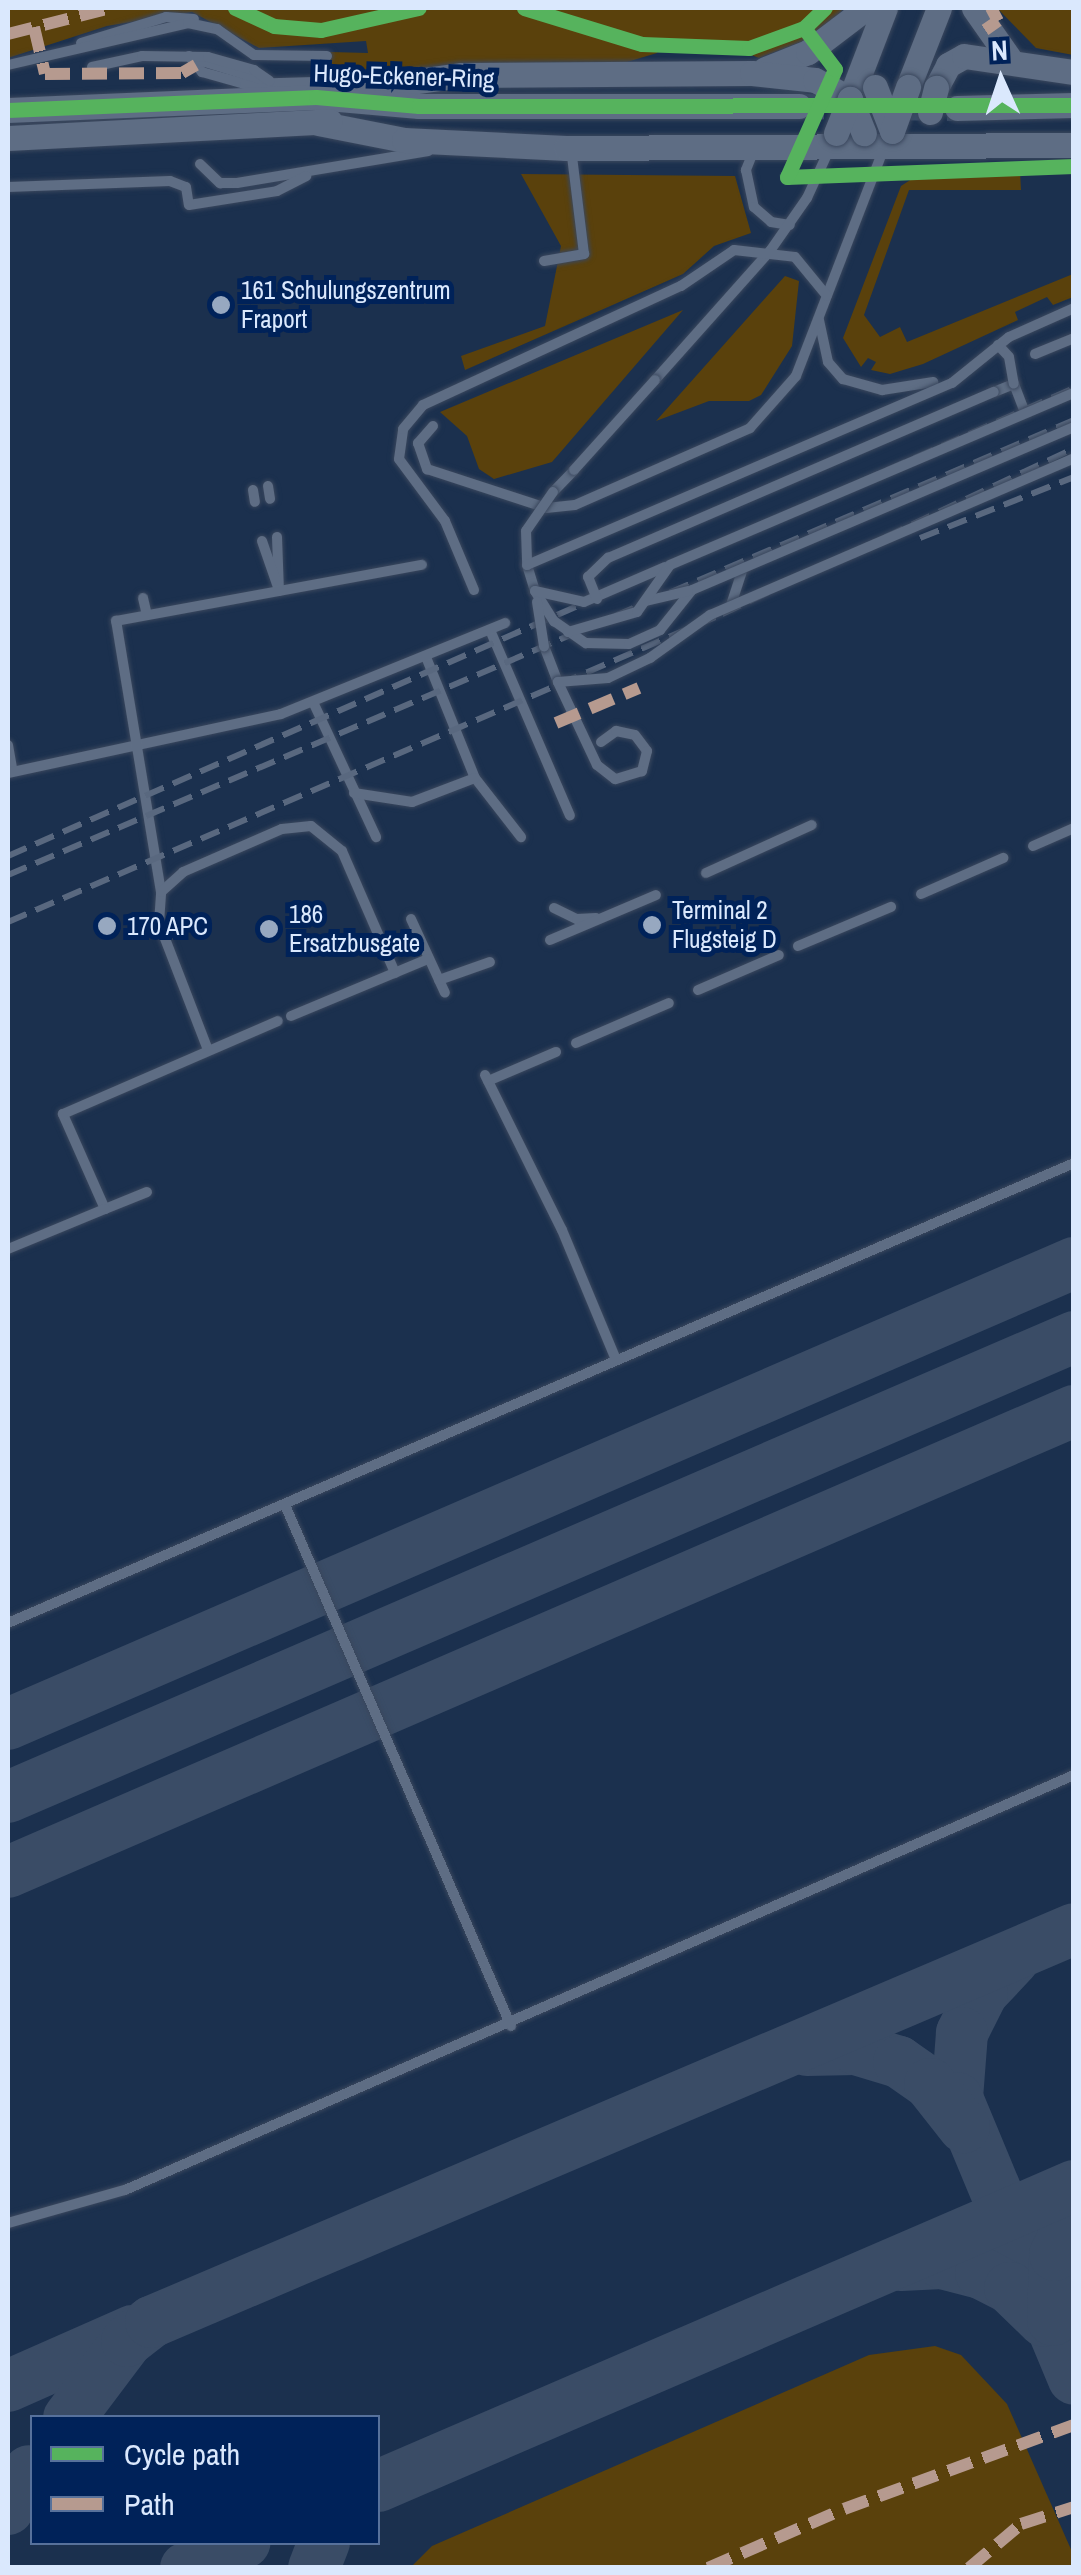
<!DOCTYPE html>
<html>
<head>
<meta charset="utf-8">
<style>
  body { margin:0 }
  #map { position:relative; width:1081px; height:2575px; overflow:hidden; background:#1b304e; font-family:"Archivo Narrow",sans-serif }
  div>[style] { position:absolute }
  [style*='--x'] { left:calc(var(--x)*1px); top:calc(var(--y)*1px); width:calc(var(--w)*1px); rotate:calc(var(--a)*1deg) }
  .green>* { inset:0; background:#5a410c }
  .taxiway>* { height:52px; margin:-26px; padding:0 26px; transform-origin:26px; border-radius:26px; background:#3a4c66 }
  .tertiary-tunnel>* { height:25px; margin-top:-12.5px; transform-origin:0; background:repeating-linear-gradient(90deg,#384c68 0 25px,transparent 0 37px) }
  .roads { filter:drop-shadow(0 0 2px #3a475d) drop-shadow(0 0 2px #3a475d) }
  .service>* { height:10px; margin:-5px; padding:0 5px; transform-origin:5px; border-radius:5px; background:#5e6d84 }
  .tertiary>* { height:25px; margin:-12.5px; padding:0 12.5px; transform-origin:12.5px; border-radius:12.5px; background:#5e6d84 }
  .rail>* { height:6px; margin-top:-3px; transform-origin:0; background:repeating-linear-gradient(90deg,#59687f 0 20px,transparent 0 30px) }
  .bridges { filter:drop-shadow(0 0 2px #3a475d) drop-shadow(0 0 2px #3a475d) }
  .service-bridge>* { height:10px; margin:-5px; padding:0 5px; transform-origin:5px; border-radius:5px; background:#5e6d84 }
  .tertiary-bridge>* { height:25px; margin:-12.5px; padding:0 12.5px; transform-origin:12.5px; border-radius:12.5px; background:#5e6d84 }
  .quiet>* { height:12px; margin-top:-6px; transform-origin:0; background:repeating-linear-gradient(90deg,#b69a8f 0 25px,transparent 0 37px) }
  .cycleway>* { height:15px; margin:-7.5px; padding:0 7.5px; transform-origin:7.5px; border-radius:7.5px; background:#56b35d }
  .dots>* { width:28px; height:28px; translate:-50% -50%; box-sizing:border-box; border:5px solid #002259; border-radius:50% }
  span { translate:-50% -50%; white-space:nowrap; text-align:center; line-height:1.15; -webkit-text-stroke:10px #002259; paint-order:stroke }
  .street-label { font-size:25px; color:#dae8fd }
  .poi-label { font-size:25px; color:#dae8fd }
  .left { translate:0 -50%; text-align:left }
  .frame { position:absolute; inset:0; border:10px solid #dae8fd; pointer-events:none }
  .legend { position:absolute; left:30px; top:2415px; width:350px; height:130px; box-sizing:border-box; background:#002259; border:2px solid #57719b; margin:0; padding:12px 18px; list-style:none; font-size:30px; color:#dae8fd }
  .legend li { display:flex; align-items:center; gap:20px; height:50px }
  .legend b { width:50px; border:2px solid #57719b }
  .north { position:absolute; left:951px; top:30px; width:100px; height:100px; -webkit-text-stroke:8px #002259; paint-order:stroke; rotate:357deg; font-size:28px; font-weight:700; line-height:40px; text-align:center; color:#dae8fd }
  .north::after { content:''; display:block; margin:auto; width:35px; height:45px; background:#dae8fd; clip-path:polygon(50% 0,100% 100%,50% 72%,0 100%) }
</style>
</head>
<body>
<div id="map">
  <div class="green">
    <div style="clip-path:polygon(8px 8px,844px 8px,822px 34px,759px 58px,721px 43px,663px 39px,657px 53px,627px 62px,329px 70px,330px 52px,368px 53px,366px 41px,259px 48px,192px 12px,107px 26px,8px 58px)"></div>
    <div style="clip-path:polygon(997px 8px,1073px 8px,1073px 55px,1036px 48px)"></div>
    <div style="clip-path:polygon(1020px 171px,1021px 190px,909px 190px,864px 315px,880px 337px,900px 327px,907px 342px,1073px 274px,1073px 297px,1053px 305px,1047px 297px,1015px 312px,1018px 320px,923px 364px,890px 374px,871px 370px,876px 362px,868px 358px,861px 367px,843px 338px,901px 186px,918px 175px)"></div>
    <div style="clip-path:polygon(521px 174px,735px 176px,751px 233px,714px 246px,683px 274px,465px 370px,461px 356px,545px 326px,561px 246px)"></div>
    <div style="clip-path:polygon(785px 276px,799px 281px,792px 346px,761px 395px,749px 401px,709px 401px,656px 421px)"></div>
    <div style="clip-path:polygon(683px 310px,552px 462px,494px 479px,479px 469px,467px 436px,440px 412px)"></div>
    <div style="clip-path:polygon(935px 2346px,961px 2355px,1007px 2404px,1073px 2554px,1073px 2567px,411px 2567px,432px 2546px,869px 2355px)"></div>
  </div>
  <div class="taxiway">
    <div style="--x:8;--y:1724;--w:1161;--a:-23.39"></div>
    <div style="--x:8;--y:1797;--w:1161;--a:-23.34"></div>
    <div style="--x:8;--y:1872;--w:1161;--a:-23.39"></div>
    <div style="--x:1013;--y:1960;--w:45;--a:133.2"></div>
    <div style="--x:982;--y:1993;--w:45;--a:116.6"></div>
    <div style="--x:962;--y:2033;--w:65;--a:94.4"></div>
    <div style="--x:957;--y:2098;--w:304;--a:67.4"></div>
    <div style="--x:807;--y:2050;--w:49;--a:-1.2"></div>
    <div style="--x:856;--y:2049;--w:45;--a:16.8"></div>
    <div style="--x:899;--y:2062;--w:38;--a:35"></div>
    <div style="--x:930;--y:2084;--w:55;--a:51.7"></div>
    <div style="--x:901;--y:2265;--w:41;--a:-2.8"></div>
    <div style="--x:942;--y:2263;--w:40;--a:14.4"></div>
    <div style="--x:981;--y:2273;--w:33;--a:27"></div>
    <div style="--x:1010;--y:2288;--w:47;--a:44.1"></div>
    <div style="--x:1053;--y:2320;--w:65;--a:-88.2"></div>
    <div style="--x:1055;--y:2255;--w:44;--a:-64.6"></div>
    <div style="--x:8;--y:2386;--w:136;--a:-23.9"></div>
    <div style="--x:69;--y:2418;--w:96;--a:-53"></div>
    <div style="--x:127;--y:2341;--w:31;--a:-38"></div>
    <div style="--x:151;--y:2322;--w:1003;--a:-23.06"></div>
    <div style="--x:378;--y:2486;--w:758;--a:-23.32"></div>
    <div style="--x:8;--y:2509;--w:43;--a:-61.1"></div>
    <div style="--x:186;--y:2568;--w:64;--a:-23.8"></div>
    <div style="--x:314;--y:2568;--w:28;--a:-69"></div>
  </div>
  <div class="tertiary-tunnel">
    <div style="--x:799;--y:106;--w:158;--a:0.7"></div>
  </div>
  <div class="roads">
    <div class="service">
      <div style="--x:81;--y:43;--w:89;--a:-17"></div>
      <div style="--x:166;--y:17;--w:28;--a:4"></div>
      <div style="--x:189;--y:56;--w:21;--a:51"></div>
      <div style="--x:202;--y:72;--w:45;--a:15.6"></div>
      <div style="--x:245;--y:84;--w:104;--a:-1.7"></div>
      <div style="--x:195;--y:59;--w:68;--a:17.1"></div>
      <div style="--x:8;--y:65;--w:185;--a:-13.1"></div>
      <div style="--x:188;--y:23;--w:30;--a:12"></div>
      <div style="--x:217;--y:29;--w:45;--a:35.1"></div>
      <div style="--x:254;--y:55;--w:73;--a:0.8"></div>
      <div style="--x:92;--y:67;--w:51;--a:-12.4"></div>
      <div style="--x:142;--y:56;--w:66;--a:0.9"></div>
      <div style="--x:208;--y:57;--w:48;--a:15.8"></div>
      <div style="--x:254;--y:70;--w:19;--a:35"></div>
      <div style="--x:754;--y:150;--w:22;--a:112"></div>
      <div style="--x:746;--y:170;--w:38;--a:78"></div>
      <div style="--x:754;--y:207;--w:23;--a:41"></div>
      <div style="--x:771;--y:222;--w:19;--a:9"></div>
      <div style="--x:200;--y:164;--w:28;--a:44"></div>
      <div style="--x:220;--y:183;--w:17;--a:0"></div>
      <div style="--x:237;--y:183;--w:194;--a:-9.5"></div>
      <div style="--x:8;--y:187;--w:162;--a:-2.1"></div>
      <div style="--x:170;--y:181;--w:17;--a:21"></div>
      <div style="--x:186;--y:187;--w:18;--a:81"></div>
      <div style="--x:189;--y:205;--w:89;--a:-9"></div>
      <div style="--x:277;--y:191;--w:33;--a:-27"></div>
      <div style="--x:544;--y:261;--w:41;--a:-9.9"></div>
      <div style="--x:584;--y:254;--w:107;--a:-97"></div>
      <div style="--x:819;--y:320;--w:43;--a:77.9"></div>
      <div style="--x:828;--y:362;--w:23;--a:49"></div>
      <div style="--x:843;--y:379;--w:41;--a:15.8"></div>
      <div style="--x:882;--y:390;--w:52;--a:-8.9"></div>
      <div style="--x:1035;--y:354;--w:42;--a:-22.3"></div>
      <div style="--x:655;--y:380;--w:173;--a:-48.3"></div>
      <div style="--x:770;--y:251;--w:65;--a:-55.1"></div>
      <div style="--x:807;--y:198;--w:53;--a:-65.4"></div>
      <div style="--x:994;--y:392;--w:22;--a:-22"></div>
      <div style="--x:1014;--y:384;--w:30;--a:69"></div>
      <div style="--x:433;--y:426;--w:23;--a:131"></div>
      <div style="--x:418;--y:443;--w:28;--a:71"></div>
      <div style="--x:427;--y:469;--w:125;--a:18.1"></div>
      <div style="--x:546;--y:508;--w:29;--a:-6"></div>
      <div style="--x:575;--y:505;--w:191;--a:-23.7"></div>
      <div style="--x:750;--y:428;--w:69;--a:-48.5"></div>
      <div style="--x:796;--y:376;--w:244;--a:-68.9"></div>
      <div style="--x:268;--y:486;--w:13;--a:81"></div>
      <div style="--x:253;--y:490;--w:12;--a:81"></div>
      <div style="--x:553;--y:492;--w:30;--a:-46"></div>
      <div style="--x:277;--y:537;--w:54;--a:87.9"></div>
      <div style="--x:262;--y:541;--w:52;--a:70.9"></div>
      <div style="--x:527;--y:565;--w:27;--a:73"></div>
      <div style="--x:474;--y:590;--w:75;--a:-112.8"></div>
      <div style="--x:445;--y:521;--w:77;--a:-126.6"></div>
      <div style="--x:399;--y:459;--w:30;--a:-82"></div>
      <div style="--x:403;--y:429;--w:31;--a:-50"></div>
      <div style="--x:423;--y:405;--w:284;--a:-24.8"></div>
      <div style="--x:681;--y:286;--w:64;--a:-34.2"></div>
      <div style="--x:734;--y:250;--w:61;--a:6.5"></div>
      <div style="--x:795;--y:257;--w:50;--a:50.6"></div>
      <div style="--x:143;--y:598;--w:17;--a:77"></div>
      <div style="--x:731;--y:605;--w:40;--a:-72"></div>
      <div style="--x:490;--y:630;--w:202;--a:66.7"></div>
      <div style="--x:544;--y:646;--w:39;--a:69"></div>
      <div style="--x:426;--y:657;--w:131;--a:68"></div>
      <div style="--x:475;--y:778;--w:75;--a:52.1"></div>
      <div style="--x:314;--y:704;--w:147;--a:65"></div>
      <div style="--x:8;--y:745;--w:27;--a:80"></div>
      <div style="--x:8;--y:773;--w:279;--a:-12.2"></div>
      <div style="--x:281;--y:714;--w:242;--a:-22.1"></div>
      <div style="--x:354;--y:793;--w:59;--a:8.8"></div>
      <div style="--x:412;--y:802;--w:67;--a:-20.9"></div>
      <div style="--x:1033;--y:846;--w:45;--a:-23.7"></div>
      <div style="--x:706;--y:873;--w:116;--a:-24.4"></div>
      <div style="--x:161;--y:892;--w:275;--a:-99.4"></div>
      <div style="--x:116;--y:621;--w:311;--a:-10.4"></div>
      <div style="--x:921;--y:894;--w:90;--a:-23.7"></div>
      <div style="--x:554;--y:908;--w:25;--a:26"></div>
      <div style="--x:577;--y:919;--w:19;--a:-3"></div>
      <div style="--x:411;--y:919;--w:81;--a:65.3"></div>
      <div style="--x:550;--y:940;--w:115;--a:-23"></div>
      <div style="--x:798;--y:946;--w:101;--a:-22.8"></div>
      <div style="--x:439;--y:980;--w:54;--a:-19.4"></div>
      <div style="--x:698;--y:990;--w:88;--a:-23.4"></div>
      <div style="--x:291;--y:1016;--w:148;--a:-22.6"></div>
      <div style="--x:576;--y:1043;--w:101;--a:-23.3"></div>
      <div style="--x:208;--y:1050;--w:136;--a:-111.1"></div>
      <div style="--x:159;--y:923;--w:31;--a:-86"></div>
      <div style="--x:161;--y:892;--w:30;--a:-42"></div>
      <div style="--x:183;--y:872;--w:108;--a:-23.5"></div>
      <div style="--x:282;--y:829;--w:29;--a:-6"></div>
      <div style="--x:311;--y:826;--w:40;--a:39"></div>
      <div style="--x:342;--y:851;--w:133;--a:66.5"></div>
      <div style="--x:485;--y:1075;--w:173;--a:63.6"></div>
      <div style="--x:562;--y:1230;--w:141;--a:67.4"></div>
      <div style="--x:488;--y:1081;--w:74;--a:-23.1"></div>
      <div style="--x:147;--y:1192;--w:45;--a:158"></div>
      <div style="--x:105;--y:1209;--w:104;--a:-113.9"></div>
      <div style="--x:63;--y:1114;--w:234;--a:-23.4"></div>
      <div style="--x:8;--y:1249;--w:105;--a:-22.4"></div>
      <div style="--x:285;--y:1505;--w:568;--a:66.55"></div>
      <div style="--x:8;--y:1623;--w:1161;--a:-23.34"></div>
      <div style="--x:8;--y:2223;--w:122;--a:-15.8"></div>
      <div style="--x:125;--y:2190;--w:1036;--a:-23.62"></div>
    </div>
    <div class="tertiary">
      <div style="--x:974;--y:8;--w:61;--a:55"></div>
      <div style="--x:765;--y:69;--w:46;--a:-21.6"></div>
      <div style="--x:808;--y:52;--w:73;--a:-37.2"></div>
      <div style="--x:908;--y:87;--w:85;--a:-68.6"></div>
      <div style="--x:936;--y:88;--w:26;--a:-62"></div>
      <div style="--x:948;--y:65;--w:18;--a:-29"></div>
      <div style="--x:964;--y:56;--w:111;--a:8.3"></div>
      <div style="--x:346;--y:91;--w:117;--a:-7.9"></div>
      <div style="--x:462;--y:75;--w:290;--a:-0.4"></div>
      <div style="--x:752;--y:73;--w:63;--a:6.3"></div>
      <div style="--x:815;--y:80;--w:40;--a:28"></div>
      <div style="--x:850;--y:99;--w:97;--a:-69"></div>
      <div style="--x:957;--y:108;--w:117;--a:-1.5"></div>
      <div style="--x:8;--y:110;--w:308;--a:-2.4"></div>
      <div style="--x:316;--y:97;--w:103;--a:5"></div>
      <div style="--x:419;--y:106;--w:380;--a:0"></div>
      <div style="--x:318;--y:123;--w:88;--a:11.2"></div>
      <div style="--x:404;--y:140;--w:162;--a:2.8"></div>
      <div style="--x:566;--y:148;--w:508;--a:-0.34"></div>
      <div style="--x:8;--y:138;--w:322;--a:-3"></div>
    </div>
  </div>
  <div class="rail">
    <div style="--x:920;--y:538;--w:166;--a:-21.6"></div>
    <div style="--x:8;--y:856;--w:1162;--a:-23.7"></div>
    <div style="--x:8;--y:875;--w:1159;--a:-23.11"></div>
    <div style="--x:8;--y:922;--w:778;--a:-23.33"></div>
    <div style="--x:722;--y:614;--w:389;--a:-25.2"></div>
  </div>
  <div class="bridges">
    <div class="service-bridge">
      <div style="--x:998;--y:345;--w:16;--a:47"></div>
      <div style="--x:1009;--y:357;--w:27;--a:80"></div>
      <div style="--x:574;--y:470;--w:121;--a:-48"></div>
      <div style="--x:553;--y:492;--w:47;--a:124.7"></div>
      <div style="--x:526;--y:531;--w:34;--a:88"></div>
      <div style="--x:527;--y:565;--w:462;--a:-23.2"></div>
      <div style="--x:952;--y:383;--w:73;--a:-38.9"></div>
      <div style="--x:1009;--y:337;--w:71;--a:-24"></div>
      <div style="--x:535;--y:591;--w:36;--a:58"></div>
      <div style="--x:554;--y:621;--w:39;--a:35"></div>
      <div style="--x:586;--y:643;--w:43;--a:1.3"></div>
      <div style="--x:629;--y:644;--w:34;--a:-24"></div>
      <div style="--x:660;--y:630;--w:51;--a:-51.3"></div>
      <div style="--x:692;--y:590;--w:415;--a:-23.1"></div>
      <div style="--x:535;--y:591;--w:50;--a:12.7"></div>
      <div style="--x:584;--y:602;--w:88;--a:-23.4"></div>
      <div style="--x:597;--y:599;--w:24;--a:-112"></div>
      <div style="--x:588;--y:577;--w:28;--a:-44"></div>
      <div style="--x:608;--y:558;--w:420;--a:-23.3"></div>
      <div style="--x:646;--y:601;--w:43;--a:-13.4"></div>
      <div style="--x:537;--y:602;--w:45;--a:81"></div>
      <div style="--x:568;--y:632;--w:72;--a:-16.2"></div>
      <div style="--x:637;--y:612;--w:57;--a:-54.9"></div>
      <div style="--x:670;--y:565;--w:439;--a:-23.1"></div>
      <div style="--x:601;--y:742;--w:19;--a:-36"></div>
      <div style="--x:616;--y:731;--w:19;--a:12"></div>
      <div style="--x:635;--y:735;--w:20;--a:53"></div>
      <div style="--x:647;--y:751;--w:21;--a:104"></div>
      <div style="--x:642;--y:771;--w:28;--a:163"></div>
      <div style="--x:615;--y:779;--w:23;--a:-142"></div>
      <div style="--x:597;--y:765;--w:92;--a:-115.2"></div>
      <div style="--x:558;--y:682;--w:50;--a:-4.6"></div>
      <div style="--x:608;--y:678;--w:47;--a:-25.5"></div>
      <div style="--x:650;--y:658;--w:74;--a:-35.6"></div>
      <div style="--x:710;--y:615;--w:396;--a:-23.3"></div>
    </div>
    <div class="tertiary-bridge">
      <div style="--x:875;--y:87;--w:47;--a:68.9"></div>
      <div style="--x:850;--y:99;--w:37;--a:68"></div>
      <div style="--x:930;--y:112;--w:25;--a:-76"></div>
      <div style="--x:892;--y:131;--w:47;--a:-70"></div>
      <div style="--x:836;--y:133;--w:37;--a:-68"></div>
    </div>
  </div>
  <div class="quiet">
    <div style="--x:34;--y:27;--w:48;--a:76.8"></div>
    <div style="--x:45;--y:74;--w:137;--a:-0.4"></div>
    <div style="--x:182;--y:73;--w:16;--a:-30"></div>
    <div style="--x:985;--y:30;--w:16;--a:-35"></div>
    <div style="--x:998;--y:21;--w:15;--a:-118"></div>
    <div style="--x:8;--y:34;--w:106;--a:-14.2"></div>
    <div style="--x:556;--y:723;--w:90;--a:-22.9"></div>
    <div style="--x:708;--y:2568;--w:148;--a:-23.5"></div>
    <div style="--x:844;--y:2509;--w:245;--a:-20.1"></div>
    <div style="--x:969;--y:2568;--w:68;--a:-40.2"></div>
    <div style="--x:1021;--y:2524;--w:56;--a:-17.8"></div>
  </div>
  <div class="cycleway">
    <div style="--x:235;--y:8;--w:43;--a:24.8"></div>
    <div style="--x:274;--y:26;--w:47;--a:4.9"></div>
    <div style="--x:321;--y:30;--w:100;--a:-12.7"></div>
    <div style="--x:524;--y:8;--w:123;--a:17"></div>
    <div style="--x:642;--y:44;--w:107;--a:2.1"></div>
    <div style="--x:749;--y:48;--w:59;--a:-20"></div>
    <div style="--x:804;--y:28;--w:29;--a:-44"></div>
    <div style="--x:8;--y:110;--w:308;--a:-2.4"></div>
    <div style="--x:316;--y:97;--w:103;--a:5"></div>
    <div style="--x:419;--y:106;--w:655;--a:-0.09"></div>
    <div style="--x:787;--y:177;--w:287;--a:-2.2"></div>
    <div style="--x:787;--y:177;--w:118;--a:-66"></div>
    <div style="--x:835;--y:69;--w:51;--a:-127.1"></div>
  </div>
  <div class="dots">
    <div style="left:221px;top:305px;background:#97a8c0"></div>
    <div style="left:652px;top:925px;background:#97a8c0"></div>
    <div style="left:107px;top:926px;background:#97a8c0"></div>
    <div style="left:269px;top:929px;background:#97a8c0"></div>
  </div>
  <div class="street-label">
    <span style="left:404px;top:76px;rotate:2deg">Hugo-Eckener-Ring</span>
  </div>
  <div class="poi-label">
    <span class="left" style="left:241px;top:305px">161 Schulungszentrum<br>Fraport</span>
    <span class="left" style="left:672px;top:925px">Terminal 2<br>Flugsteig D</span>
    <span class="left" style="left:289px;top:929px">186<br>Ersatzbusgate</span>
    <span class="left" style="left:127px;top:926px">170 APC</span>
  </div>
  <div class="frame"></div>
  <ul class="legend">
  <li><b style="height:12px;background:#56b35d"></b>Cycle path</li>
  <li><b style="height:12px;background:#b69a8f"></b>Path</li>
  </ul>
  <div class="north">N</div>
</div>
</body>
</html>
